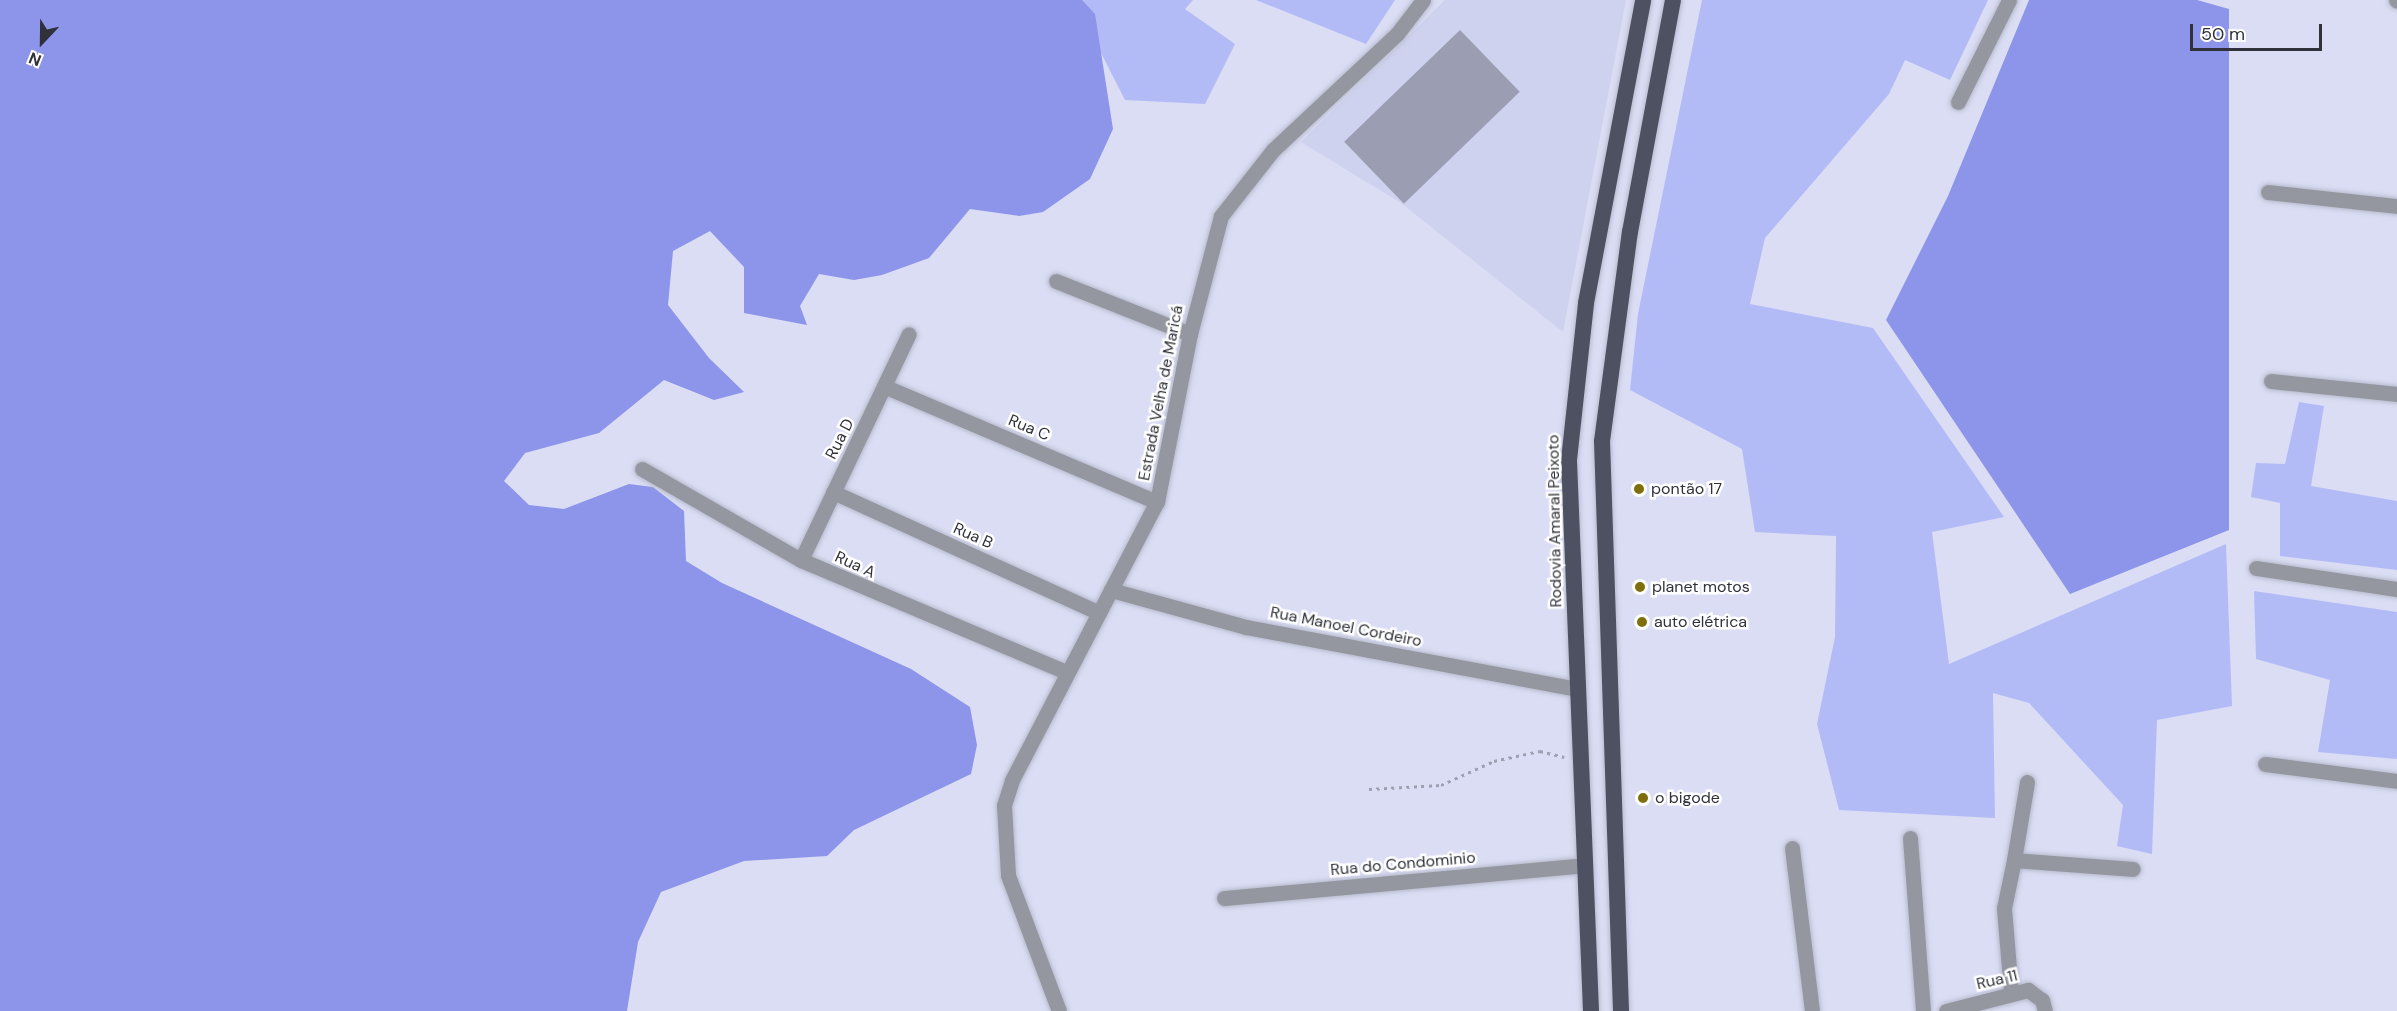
<!DOCTYPE html>
<html>
<head>
<meta charset="utf-8">
<style>
  body { margin:0 }
  #map { position:relative; width:2397px; height:1011px; overflow:hidden; background:#daddf3; font-family:"DM Sans",sans-serif }
  div>[style] { position:absolute }
  [style*='--x'] { left:calc(var(--x)*1px); top:calc(var(--y)*1px); width:calc(var(--w)*1px); rotate:calc(var(--a)*1deg) }
  .built>* { inset:0; background:#ced2ee }
  .green>* { inset:0; background:#b3bbf7 }
  .forest>* { inset:0; background:#8c95ea }
  .building>* { inset:0; background:#9b9eb3; transform-origin:0 0 }
  .path>* { height:3px; margin-top:-1.5px; transform-origin:0; background:repeating-linear-gradient(90deg,#9ea0b1 0 3px,transparent 0 7.5px) }
  .roads { filter:drop-shadow(0 0 2px #b8bbce) drop-shadow(0 0 2px #b8bbce) }
  .minor>* { height:15px; margin:-7.5px; padding:0 7.5px; transform-origin:7.5px; border-radius:7.5px; background:#9597a0 }
  .tertiary>* { height:15px; margin:-7.5px; padding:0 7.5px; transform-origin:7.5px; border-radius:7.5px; background:#9597a0 }
  .trunk>* { height:16px; margin:-8px; padding:0 8px; transform-origin:8px; border-radius:8px; background:#4e5162 }
  .dots>* { width:16px; height:16px; translate:-50% -50%; box-sizing:border-box; border:3px solid #fff; border-radius:50% }
  span { translate:-50% -50%; white-space:nowrap; text-align:center; line-height:1.15; -webkit-text-stroke:5px #fff; paint-order:stroke }
  .street-label { font-size:16px; color:#30313a }
  .poi-label { font-size:16px; color:#30313a }
  .left { translate:0 -50%; text-align:left }
  .north { position:absolute; left:12px; top:12px; width:60px; height:60px; -webkit-text-stroke:4px #fff; paint-order:stroke; rotate:202deg; font-size:16px; font-weight:700; line-height:24px; text-align:center; color:#30313a }
  .north::after { content:''; display:block; margin:auto; width:21px; height:27px; background:#30313a; clip-path:polygon(50% 0,100% 100%,50% 72%,0 100%) }
  .scale { position:absolute; left:2190px; top:24px; width:132px; height:27px; box-sizing:border-box; border:3px solid #30313a; border-top:0; padding-left:8px; font-size:18px; line-height:21px; white-space:nowrap; color:#30313a; -webkit-text-stroke:4px #fff; paint-order:stroke }
</style>
</head>
<body>
<div id="map">
  <div class="built">
    <div style="clip-path:polygon(1445px 0,1626px 0,1563px 332px,1401px 203px,1301px 142px)"></div>
  </div>
  <div class="green">
    <div style="clip-path:polygon(1074px 0,1193px 0,1185px 9px,1235px 44px,1205px 104px,1125px 100px)"></div>
    <div style="clip-path:polygon(1256px 0,1395px 0,1366px 44px)"></div>
    <div style="clip-path:polygon(1702px 0,1988px 0,1950px 80px,1905px 60px,1889px 94px,1765px 238px,1750px 304px,1873px 328px,2004px 517px,1932px 532px,1949px 664px,2226px 544px,2232px 706px,2157px 720px,2152px 854px,2117px 846px,2123px 805px,2029px 703px,1993px 693px,1995px 818px,1839px 810px,1817px 724px,1835px 637px,1836px 536px,1755px 532px,1742px 449px,1630px 390px,1638px 314px)"></div>
    <div style="clip-path:polygon(2299px 402px,2324px 406px,2311px 486px,2397px 501px,2397px 570px,2280px 556px,2280px 503px,2251px 497px,2256px 463px,2285px 464px)"></div>
    <div style="clip-path:polygon(2254px 591px,2397px 612px,2397px 759px,2318px 752px,2330px 680px,2256px 659px)"></div>
  </div>
  <div class="forest">
    <div style="clip-path:polygon(0 0,1082px 0,1095px 14px,1113px 129px,1090px 179px,1043px 212px,1019px 216px,970px 209px,929px 258px,882px 275px,854px 280px,819px 274px,800px 306px,807px 325px,744px 313px,744px 267px,710px 231px,673px 251px,668px 305px,709px 358px,744px 392px,714px 400px,664px 380px,599px 433px,525px 453px,504px 481px,529px 505px,564px 509px,629px 484px,653px 487px,684px 511px,686px 561px,722px 583px,911px 669px,970px 707px,977px 745px,971px 774px,854px 830px,827px 856px,744px 861px,661px 892px,638px 942px,627px 1011px,0 1011px)"></div>
    <div style="clip-path:polygon(2029px 0,2197px 0,2229px 9px,2229px 530px,2070px 594px,1886px 320px,1948px 196px)"></div>
  </div>
  <div class="building">
    <div style="left:1460px;top:30px;width:86px;height:161px;rotate:46deg"></div>
  </div>
  <div class="path">
    <div style="--x:1369;--y:789;--w:72;--a:-3.2"></div>
    <div style="--x:1441;--y:785;--w:58;--a:-24.4"></div>
    <div style="--x:1494;--y:761;--w:47;--a:-12.3"></div>
    <div style="--x:1540;--y:751;--w:25;--a:14"></div>
  </div>
  <div class="roads">
    <div class="minor">
      <div style="--x:2396;--y:0;--w:1;--a:45"></div>
      <div style="--x:1958;--y:102;--w:114;--a:-63.4"></div>
      <div style="--x:2268;--y:192;--w:130;--a:6.2"></div>
      <div style="--x:1056;--y:281;--w:144;--a:21.6"></div>
      <div style="--x:2271;--y:381;--w:127;--a:5.9"></div>
      <div style="--x:886;--y:387;--w:294;--a:23"></div>
      <div style="--x:642;--y:469;--w:183;--a:29.8"></div>
      <div style="--x:801;--y:560;--w:285;--a:22.9"></div>
      <div style="--x:833;--y:492;--w:290;--a:24.4"></div>
      <div style="--x:801;--y:560;--w:250;--a:-64.5"></div>
      <div style="--x:2256;--y:568;--w:143;--a:8.5"></div>
      <div style="--x:1111;--y:590;--w:140;--a:15.3"></div>
      <div style="--x:1246;--y:627;--w:337;--a:10.6"></div>
      <div style="--x:2265;--y:764;--w:133;--a:7.3"></div>
      <div style="--x:1910;--y:838;--w:173;--a:85.7"></div>
      <div style="--x:1792;--y:848;--w:164;--a:83"></div>
      <div style="--x:2014;--y:860;--w:79;--a:-80.5"></div>
      <div style="--x:1224;--y:898;--w:362;--a:-5.2"></div>
      <div style="--x:2011;--y:992;--w:84;--a:-94.8"></div>
      <div style="--x:2004;--y:908;--w:49;--a:-78.2"></div>
      <div style="--x:2014;--y:860;--w:119;--a:4.3"></div>
      <div style="--x:1946;--y:1011;--w:85;--a:-14.4"></div>
      <div style="--x:2028;--y:990;--w:17;--a:36"></div>
      <div style="--x:2042;--y:1000;--w:11;--a:75"></div>
    </div>
    <div class="tertiary">
      <div style="--x:1059;--y:1011;--w:145;--a:-110.6"></div>
      <div style="--x:1008;--y:875;--w:70;--a:-93.3"></div>
      <div style="--x:1004;--y:805;--w:26;--a:-72"></div>
      <div style="--x:1012;--y:780;--w:314;--a:-62.5"></div>
      <div style="--x:1157;--y:502;--w:171;--a:-78.9"></div>
      <div style="--x:1190;--y:334;--w:122;--a:-75.3"></div>
      <div style="--x:1221;--y:216;--w:84;--a:-51.8"></div>
      <div style="--x:1273;--y:150;--w:170;--a:-43.1"></div>
      <div style="--x:1397;--y:34;--w:43;--a:-52.6"></div>
    </div>
    <div class="trunk">
      <div style="--x:1591;--y:1011;--w:551;--a:-92.29"></div>
      <div style="--x:1569;--y:460;--w:158;--a:-83.8"></div>
      <div style="--x:1586;--y:303;--w:308;--a:-79.3"></div>
      <div style="--x:1621;--y:1011;--w:570;--a:-91.91"></div>
      <div style="--x:1602;--y:441;--w:211;--a:-82.4"></div>
      <div style="--x:1630;--y:232;--w:236;--a:-79.5"></div>
    </div>
  </div>
  <div class="dots">
    <div style="left:1639px;top:489px;background:#7f6e0c"></div>
    <div style="left:1640px;top:587px;background:#7f6e0c"></div>
    <div style="left:1642px;top:622px;background:#7f6e0c"></div>
    <div style="left:1643px;top:798px;background:#7f6e0c"></div>
  </div>
  <div class="street-label">
    <span style="left:1161px;top:393px;rotate:-79deg">Estrada Velha de Maricá</span>
    <span style="left:1029px;top:428px;rotate:23deg">Rua C</span>
    <span style="left:840px;top:439px;rotate:-63deg">Rua D</span>
    <span style="left:1555px;top:521px;rotate:-91deg">Rodovia Amaral Peixoto</span>
    <span style="left:973px;top:536px;rotate:24deg">Rua B</span>
    <span style="left:855px;top:565px;rotate:25deg">Rua A</span>
    <span style="left:1346px;top:627px;rotate:11deg">Rua Manoel Cordeiro</span>
    <span style="left:1403px;top:864px;rotate:-5deg">Rua do Condominio</span>
    <span style="left:1997px;top:980px;rotate:-13deg">Rua 11</span>
  </div>
  <div class="poi-label">
    <span class="left" style="left:1651px;top:489px">pontão 17</span>
    <span class="left" style="left:1652px;top:587px">planet motos</span>
    <span class="left" style="left:1654px;top:622px">auto elétrica</span>
    <span class="left" style="left:1655px;top:798px">o bigode</span>
  </div>
  <div class="north">N</div>
  <div class="scale">50 m</div>
</div>
</body>
</html>
